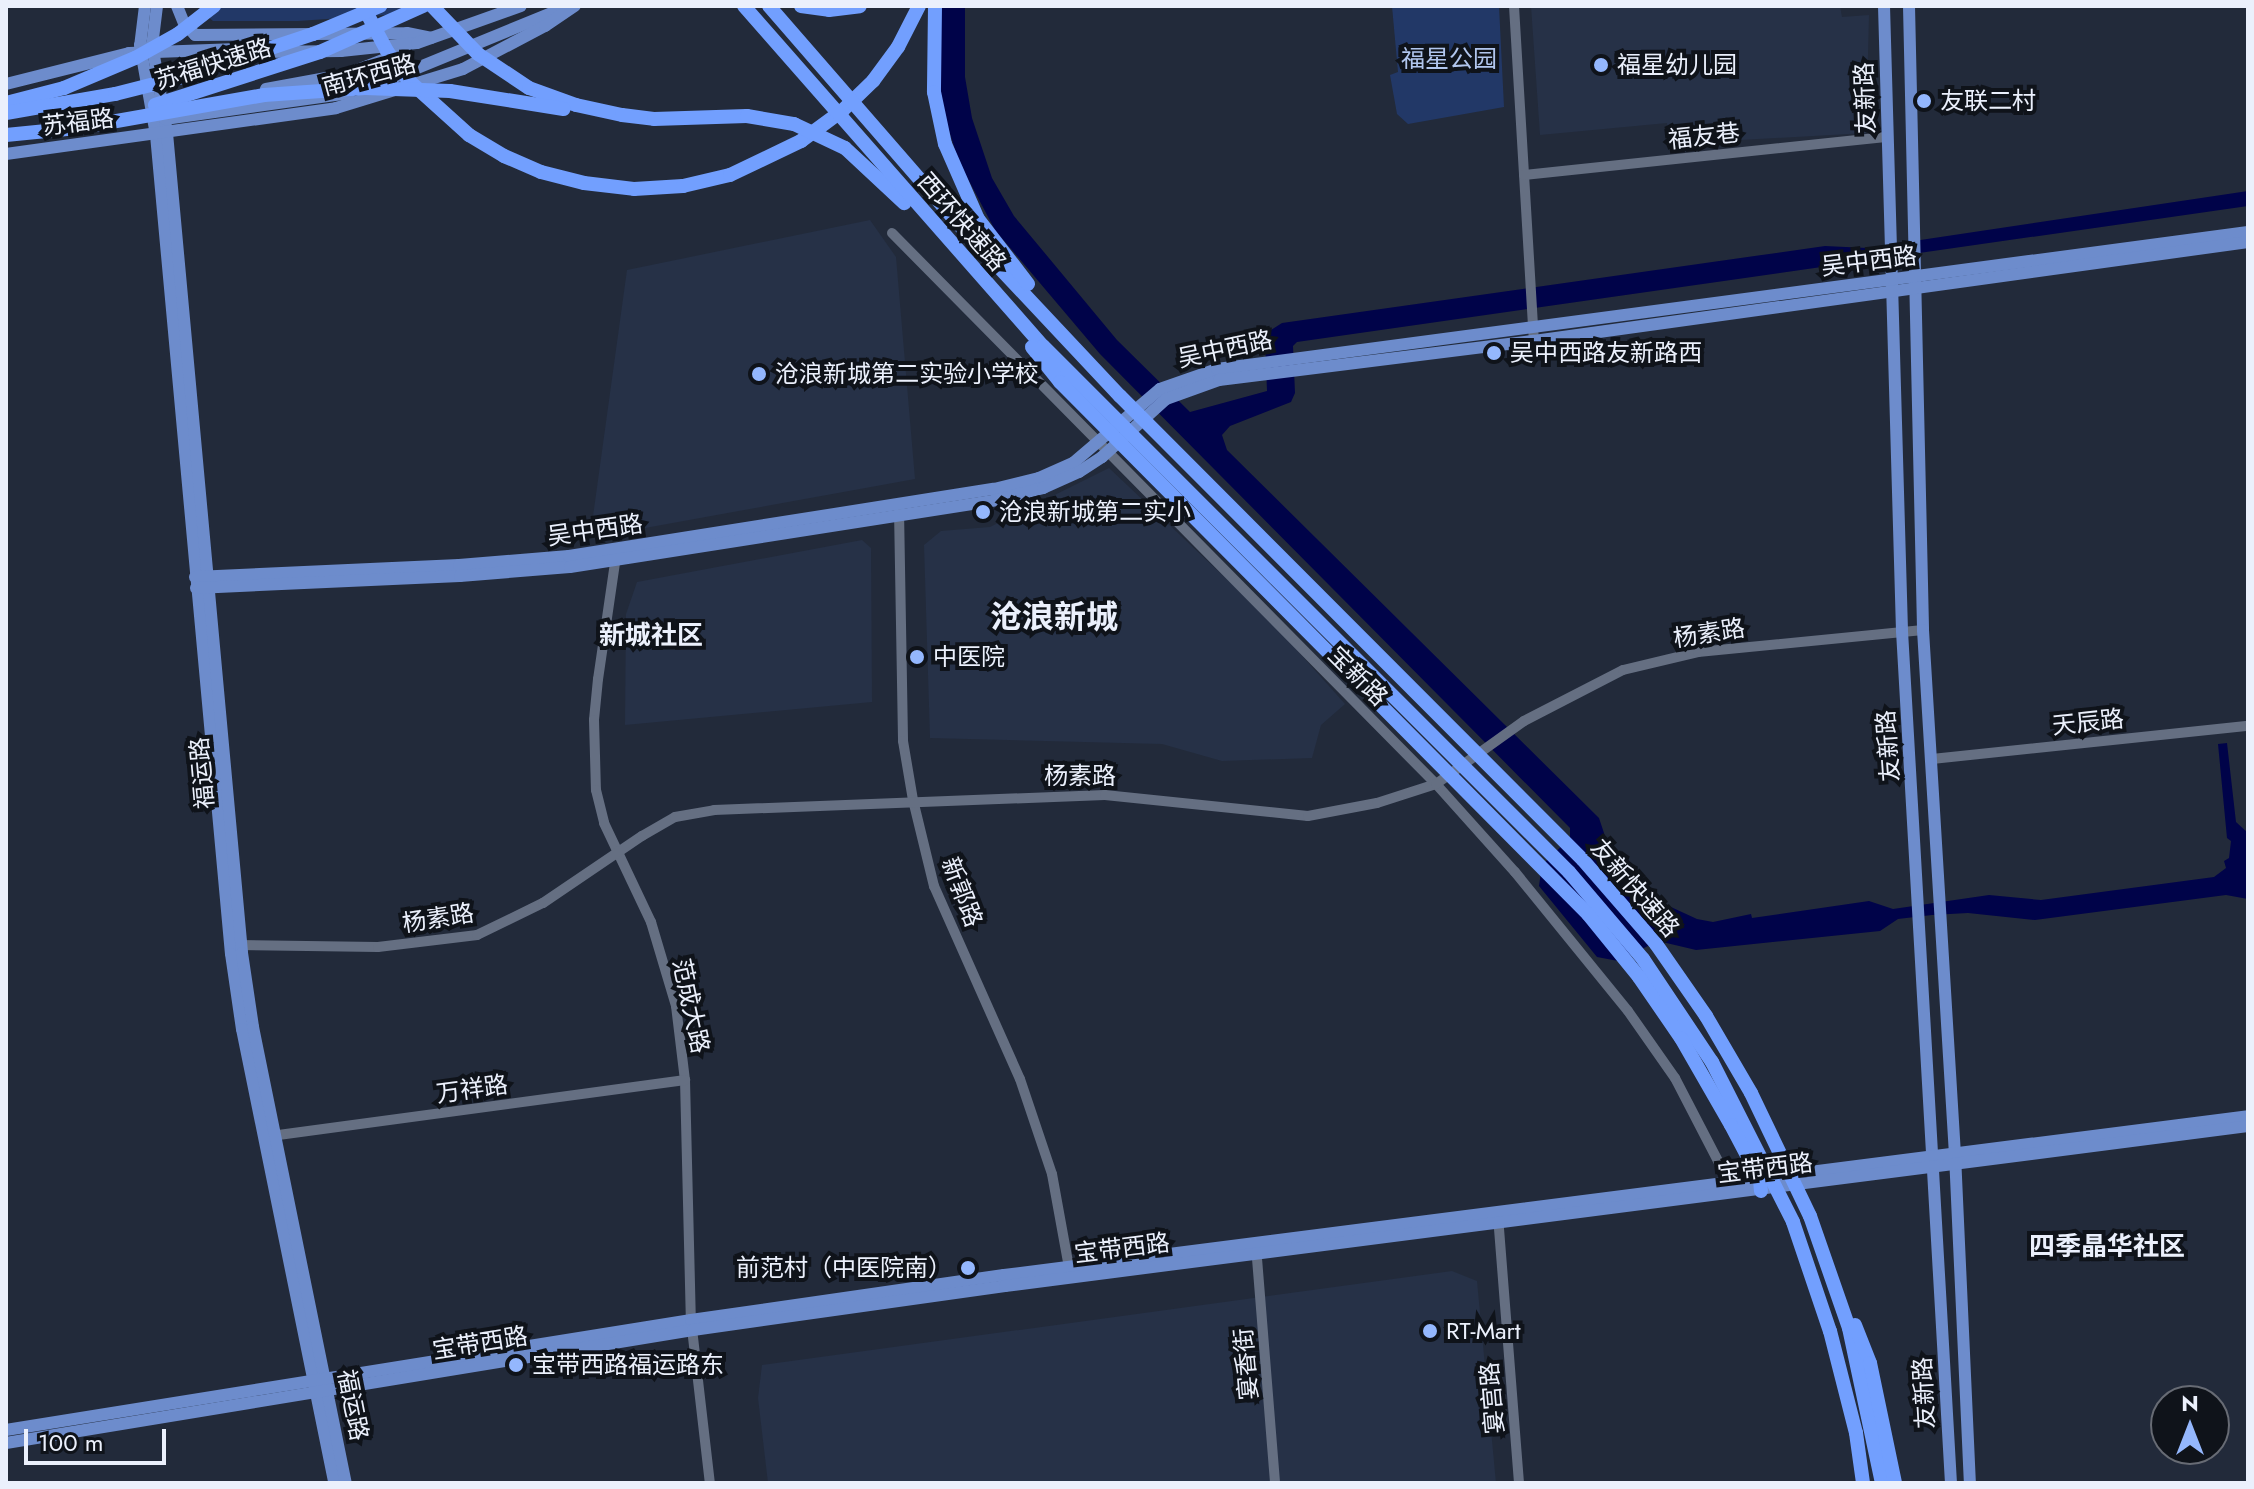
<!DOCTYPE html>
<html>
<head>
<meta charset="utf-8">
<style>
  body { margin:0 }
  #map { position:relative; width:2254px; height:1489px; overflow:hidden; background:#222a3a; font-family:Jost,"Noto Sans SC",sans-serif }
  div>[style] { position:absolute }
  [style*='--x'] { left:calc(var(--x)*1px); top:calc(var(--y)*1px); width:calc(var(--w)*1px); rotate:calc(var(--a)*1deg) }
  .built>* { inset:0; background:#263147 }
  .green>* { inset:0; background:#223867 }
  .water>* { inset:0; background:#000349 }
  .minor>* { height:10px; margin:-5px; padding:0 5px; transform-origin:5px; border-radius:5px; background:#656f82 }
  .major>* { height:12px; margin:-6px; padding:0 6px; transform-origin:6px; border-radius:6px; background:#6d8ccc }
  .highway>* { height:14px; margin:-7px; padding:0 7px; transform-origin:7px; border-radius:7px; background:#729ffe }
  .dots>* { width:22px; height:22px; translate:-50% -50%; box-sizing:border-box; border:4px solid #0f131a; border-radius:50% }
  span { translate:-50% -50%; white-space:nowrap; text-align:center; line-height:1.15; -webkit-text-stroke:8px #0f131a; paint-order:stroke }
  .park-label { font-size:24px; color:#b1c6ee }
  .street-label { font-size:24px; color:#ebf0fc }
  .poi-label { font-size:24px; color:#ebf0fc }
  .left { translate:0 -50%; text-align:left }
  .right { translate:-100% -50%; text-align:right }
  .neighbourhood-label { font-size:26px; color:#ebf0fc; font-weight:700 }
  .district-label { font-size:32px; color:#ebf0fc; font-weight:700 }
  .frame { position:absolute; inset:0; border:8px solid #ebf0fc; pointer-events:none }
  .north { position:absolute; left:2150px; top:1385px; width:80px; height:80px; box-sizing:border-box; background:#0f131a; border:2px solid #676b74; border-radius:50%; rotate:0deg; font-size:22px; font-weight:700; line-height:32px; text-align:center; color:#ebf0fc }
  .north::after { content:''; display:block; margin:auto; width:28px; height:36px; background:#94b7fd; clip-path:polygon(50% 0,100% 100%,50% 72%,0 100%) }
  .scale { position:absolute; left:24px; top:1429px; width:142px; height:36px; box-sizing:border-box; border:4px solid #ebf0fc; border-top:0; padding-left:10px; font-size:24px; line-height:28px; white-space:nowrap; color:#ebf0fc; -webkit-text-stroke:6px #0f131a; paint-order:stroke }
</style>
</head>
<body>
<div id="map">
  <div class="built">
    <div style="clip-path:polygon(1531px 6px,1840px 6px,1842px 17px,1869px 15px,1866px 133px,1669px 144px,1667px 123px,1540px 135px)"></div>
    <div style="clip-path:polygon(870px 220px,896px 257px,915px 479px,590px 538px,627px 270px)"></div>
    <div style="clip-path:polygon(1109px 468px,1271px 621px,1345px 704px,1321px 725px,1312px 758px,1222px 761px,1162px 744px,930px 738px,924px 545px,941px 531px,990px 527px)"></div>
    <div style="clip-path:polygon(862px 540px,871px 548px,872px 702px,625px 725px,626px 614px,637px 582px)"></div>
    <div style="clip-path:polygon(1452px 1271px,1477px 1281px,1496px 1483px,768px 1483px,758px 1398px,762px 1365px)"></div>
  </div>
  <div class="green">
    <div style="clip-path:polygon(196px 6px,456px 6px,429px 12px,298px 21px,213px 21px)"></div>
    <div style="clip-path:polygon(1392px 6px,1499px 6px,1504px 107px,1408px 124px,1397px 114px,1390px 75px,1398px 72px)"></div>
  </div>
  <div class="water">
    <div style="clip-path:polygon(936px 6px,965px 6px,965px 77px,972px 118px,992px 178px,1014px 216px,1117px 340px,1190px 412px,1267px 391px,1265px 340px,1271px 330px,1282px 323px,1825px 246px,1867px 248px,2248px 191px,2248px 206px,1297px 342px,1293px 346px,1295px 393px,1291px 402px,1230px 426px,1222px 435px,1227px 450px,1599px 818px,1619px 878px,1634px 890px,1697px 919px,1713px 922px,1751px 914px,1752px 918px,1869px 901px,1893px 909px,1989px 895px,2041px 900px,2214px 877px,2226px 868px,2224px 861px,2229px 858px,2231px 841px,2227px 838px,2218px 744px,2227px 743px,2236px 822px,2248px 833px,2248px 899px,2226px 895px,2035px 920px,1968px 913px,1932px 915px,1898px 919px,1880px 931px,1696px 950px,1658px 941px,1618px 961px,1597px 957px,1539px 886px,1542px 865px,1570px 838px,1570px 828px,1100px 354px,995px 230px,959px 162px,946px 121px,940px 96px)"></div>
  </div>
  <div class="minor">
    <div style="--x:1514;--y:6;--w:336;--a:86.6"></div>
    <div style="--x:1524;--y:175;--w:366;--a:-6"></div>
    <div style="--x:892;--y:233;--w:774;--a:45.37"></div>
    <div style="--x:1436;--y:784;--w:118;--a:48.1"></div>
    <div style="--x:1515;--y:872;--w:179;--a:50.9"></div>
    <div style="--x:1628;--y:1011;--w:82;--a:55"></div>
    <div style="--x:1675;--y:1078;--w:124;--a:62.6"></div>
    <div style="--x:899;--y:510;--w:231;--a:89"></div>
    <div style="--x:903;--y:741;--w:60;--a:80.4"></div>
    <div style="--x:913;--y:800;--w:89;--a:76.3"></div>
    <div style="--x:934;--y:886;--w:211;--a:66"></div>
    <div style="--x:1020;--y:1079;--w:100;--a:71.4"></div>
    <div style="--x:1052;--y:1174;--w:101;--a:79.7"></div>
    <div style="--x:616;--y:556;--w:124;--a:98.3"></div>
    <div style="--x:598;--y:679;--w:41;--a:95.6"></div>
    <div style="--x:594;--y:720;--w:70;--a:88.4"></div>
    <div style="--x:596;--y:790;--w:34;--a:76"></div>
    <div style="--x:604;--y:823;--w:110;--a:64.6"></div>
    <div style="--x:651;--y:922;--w:88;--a:73.4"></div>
    <div style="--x:676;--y:1006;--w:75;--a:83.1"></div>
    <div style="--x:685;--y:1080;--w:240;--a:88.6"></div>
    <div style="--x:691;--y:1320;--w:164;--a:83.4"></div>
    <div style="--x:1932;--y:759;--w:318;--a:-6"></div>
    <div style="--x:236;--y:945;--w:142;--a:0.8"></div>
    <div style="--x:378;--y:947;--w:100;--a:-6.9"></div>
    <div style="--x:477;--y:935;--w:73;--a:-25.9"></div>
    <div style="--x:543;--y:903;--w:120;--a:-34.1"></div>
    <div style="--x:642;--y:836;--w:38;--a:-30"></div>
    <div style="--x:675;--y:817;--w:40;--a:-10"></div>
    <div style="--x:714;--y:810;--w:391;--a:-2.2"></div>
    <div style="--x:1105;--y:795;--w:204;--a:5.9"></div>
    <div style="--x:1308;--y:816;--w:70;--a:-10.7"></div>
    <div style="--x:1377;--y:803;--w:62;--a:-17.9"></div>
    <div style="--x:1436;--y:784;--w:108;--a:-35.6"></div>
    <div style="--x:1524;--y:721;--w:111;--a:-27.3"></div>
    <div style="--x:1623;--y:670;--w:77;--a:-13.5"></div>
    <div style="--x:1698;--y:652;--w:226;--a:-5.6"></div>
    <div style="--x:271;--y:1136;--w:418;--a:-7.7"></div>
    <div style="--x:1498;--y:1216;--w:268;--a:85.5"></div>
    <div style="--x:1256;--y:1246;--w:238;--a:85.4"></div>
  </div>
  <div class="major">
    <div style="--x:145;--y:6;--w:39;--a:97"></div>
    <div style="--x:140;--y:45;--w:91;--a:79.9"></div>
    <div style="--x:156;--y:135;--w:822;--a:84.77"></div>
    <div style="--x:231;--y:954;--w:76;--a:81.7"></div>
    <div style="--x:242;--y:1029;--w:463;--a:78.5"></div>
    <div style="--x:157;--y:6;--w:38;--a:97"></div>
    <div style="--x:152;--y:44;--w:90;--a:80.4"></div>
    <div style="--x:167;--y:133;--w:823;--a:84.77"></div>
    <div style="--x:242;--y:953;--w:75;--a:81.5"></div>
    <div style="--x:253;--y:1027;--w:465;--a:78.5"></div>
    <div style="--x:177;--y:6;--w:18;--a:68"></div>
    <div style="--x:184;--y:23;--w:16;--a:47"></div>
    <div style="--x:195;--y:35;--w:212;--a:-0.5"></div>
    <div style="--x:407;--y:33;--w:25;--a:11"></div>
    <div style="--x:1884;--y:6;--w:625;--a:88.35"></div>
    <div style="--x:1902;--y:631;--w:853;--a:86.71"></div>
    <div style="--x:1909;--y:6;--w:624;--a:88.71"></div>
    <div style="--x:1923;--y:630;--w:526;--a:86.51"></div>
    <div style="--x:1955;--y:1155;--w:328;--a:87.4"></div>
    <div style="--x:6;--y:84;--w:127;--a:-14.1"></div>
    <div style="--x:129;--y:53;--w:108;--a:-2.1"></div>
    <div style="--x:237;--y:49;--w:25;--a:7"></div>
    <div style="--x:262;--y:52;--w:79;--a:-0.7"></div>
    <div style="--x:341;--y:51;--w:76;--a:-6"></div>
    <div style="--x:417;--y:43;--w:110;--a:-19.6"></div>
    <div style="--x:371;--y:87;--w:205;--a:-22.3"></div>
    <div style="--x:266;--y:89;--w:82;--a:-10.5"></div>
    <div style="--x:347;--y:74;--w:55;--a:-21.4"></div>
    <div style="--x:165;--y:119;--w:186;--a:-8"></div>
    <div style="--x:6;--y:154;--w:333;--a:-7.9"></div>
    <div style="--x:336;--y:108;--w:133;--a:-17.1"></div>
    <div style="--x:463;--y:69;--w:93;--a:-27.7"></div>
    <div style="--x:545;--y:26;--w:36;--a:-34"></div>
    <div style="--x:195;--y:577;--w:264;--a:-2.6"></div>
    <div style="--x:459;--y:565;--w:110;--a:-4.7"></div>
    <div style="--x:569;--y:556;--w:430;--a:-9"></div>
    <div style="--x:994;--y:489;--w:46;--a:-13.7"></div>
    <div style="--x:1039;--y:478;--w:37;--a:-24"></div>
    <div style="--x:1073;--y:463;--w:114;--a:-40.4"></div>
    <div style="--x:1160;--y:389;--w:60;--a:-19.3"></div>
    <div style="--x:1217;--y:369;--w:1040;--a:-7.57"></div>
    <div style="--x:196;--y:588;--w:264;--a:-2.6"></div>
    <div style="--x:460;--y:576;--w:110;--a:-4.7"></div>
    <div style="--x:570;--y:567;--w:431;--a:-8.9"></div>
    <div style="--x:996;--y:500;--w:49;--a:-14.3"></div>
    <div style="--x:1043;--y:488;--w:39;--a:-24"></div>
    <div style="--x:1079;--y:472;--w:27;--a:-33"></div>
    <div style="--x:1102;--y:457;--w:86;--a:-42.2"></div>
    <div style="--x:1166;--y:399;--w:56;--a:-19.7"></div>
    <div style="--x:1219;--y:380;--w:317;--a:-7.1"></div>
    <div style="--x:1534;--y:341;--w:721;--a:-7.89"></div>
    <div style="--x:6;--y:1430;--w:694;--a:-9.12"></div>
    <div style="--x:691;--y:1320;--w:316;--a:-8.2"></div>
    <div style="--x:1004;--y:1275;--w:1254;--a:-7.28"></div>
    <div style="--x:6;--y:1443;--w:696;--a:-9.34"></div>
    <div style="--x:693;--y:1330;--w:315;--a:-8"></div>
    <div style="--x:1005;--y:1286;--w:1253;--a:-7.33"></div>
  </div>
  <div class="highway">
    <div style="--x:363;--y:6;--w:51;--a:61.9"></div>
    <div style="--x:387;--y:51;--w:34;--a:54"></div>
    <div style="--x:407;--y:79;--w:84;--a:42.1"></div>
    <div style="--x:469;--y:135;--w:41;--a:31"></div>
    <div style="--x:504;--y:156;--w:40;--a:23.4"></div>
    <div style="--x:541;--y:172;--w:44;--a:14.3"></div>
    <div style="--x:584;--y:183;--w:50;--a:6.8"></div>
    <div style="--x:634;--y:189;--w:49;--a:-3.5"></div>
    <div style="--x:683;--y:186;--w:48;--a:-13.2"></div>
    <div style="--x:730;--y:175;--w:79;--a:-25.6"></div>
    <div style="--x:801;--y:141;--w:52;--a:-36.4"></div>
    <div style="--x:843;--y:110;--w:42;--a:-44"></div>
    <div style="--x:873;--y:81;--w:42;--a:-53.7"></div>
    <div style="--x:898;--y:47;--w:46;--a:-62.9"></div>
    <div style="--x:432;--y:6;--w:66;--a:46.2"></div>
    <div style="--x:478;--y:54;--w:61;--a:33.7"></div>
    <div style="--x:529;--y:88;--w:50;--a:19.9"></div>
    <div style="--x:576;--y:105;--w:47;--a:12.3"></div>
    <div style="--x:622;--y:115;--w:32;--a:7"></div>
    <div style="--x:654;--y:119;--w:93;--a:-1.8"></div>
    <div style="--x:747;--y:116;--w:48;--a:9.7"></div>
    <div style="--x:794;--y:124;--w:56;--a:25.2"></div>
    <div style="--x:845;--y:148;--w:81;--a:43"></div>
    <div style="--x:744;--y:6;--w:453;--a:48.7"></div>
    <div style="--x:1043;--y:346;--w:744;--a:45"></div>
    <div style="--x:1569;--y:872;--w:114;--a:49.6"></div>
    <div style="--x:1643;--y:959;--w:124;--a:56.2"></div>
    <div style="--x:1712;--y:1062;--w:179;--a:63.1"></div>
    <div style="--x:1793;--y:1222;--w:115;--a:71.3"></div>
    <div style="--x:1830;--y:1331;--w:105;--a:75.7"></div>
    <div style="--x:1856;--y:1433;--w:50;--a:82"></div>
    <div style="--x:769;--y:6;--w:297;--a:49"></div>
    <div style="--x:964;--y:230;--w:228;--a:46.8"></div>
    <div style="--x:1120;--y:396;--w:655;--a:45.06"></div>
    <div style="--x:1583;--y:860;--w:111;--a:49"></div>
    <div style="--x:1656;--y:944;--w:88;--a:55.2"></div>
    <div style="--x:1706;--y:1016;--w:89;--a:59.7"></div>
    <div style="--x:1751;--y:1093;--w:136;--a:64.4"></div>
    <div style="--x:1810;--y:1216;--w:119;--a:70.8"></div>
    <div style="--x:1849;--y:1328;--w:158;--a:78"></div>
    <div style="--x:801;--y:6;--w:28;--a:8"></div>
    <div style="--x:829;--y:10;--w:31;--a:-7"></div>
    <div style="--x:935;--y:6;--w:86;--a:90.7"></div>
    <div style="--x:934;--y:92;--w:53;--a:78.1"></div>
    <div style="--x:945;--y:144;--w:82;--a:66.3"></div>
    <div style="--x:978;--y:219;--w:82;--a:52.4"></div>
    <div style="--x:6;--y:103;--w:60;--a:-14.5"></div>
    <div style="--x:64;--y:88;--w:77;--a:-22.9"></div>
    <div style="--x:135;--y:58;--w:49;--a:-29.2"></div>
    <div style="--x:178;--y:34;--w:46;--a:-37.9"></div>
    <div style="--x:155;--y:105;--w:173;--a:-17.8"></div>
    <div style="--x:320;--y:52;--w:113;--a:-24.1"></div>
    <div style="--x:6;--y:113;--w:111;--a:-9.9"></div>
    <div style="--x:115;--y:94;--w:77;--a:-14.2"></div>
    <div style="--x:190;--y:75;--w:130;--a:-18.4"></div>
    <div style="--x:313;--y:34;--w:73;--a:-22.7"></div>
    <div style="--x:6;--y:135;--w:71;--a:-5.6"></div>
    <div style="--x:77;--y:128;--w:190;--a:-10"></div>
    <div style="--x:264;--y:95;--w:101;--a:-4"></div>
    <div style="--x:365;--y:88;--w:85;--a:2"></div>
    <div style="--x:450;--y:91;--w:115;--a:9"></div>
    <div style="--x:1032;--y:347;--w:45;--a:51.3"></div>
    <div style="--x:1060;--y:382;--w:750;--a:45.22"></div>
    <div style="--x:1588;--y:914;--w:81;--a:51"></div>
    <div style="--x:1639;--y:977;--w:74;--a:55.5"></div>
    <div style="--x:1681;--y:1038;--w:100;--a:60.1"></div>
    <div style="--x:1731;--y:1125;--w:62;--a:62.2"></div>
    <div style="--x:1760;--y:1180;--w:11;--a:85"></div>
    <div style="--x:1855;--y:1325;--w:41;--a:68.5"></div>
    <div style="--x:1870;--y:1363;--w:123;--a:78.2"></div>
  </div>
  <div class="dots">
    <div style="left:1601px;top:65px;background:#94b7fd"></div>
    <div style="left:1924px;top:101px;background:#94b7fd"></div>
    <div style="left:1494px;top:353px;background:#94b7fd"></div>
    <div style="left:759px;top:374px;background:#94b7fd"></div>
    <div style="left:983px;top:512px;background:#94b7fd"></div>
    <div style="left:917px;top:657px;background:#94b7fd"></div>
    <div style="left:968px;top:1268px;background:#94b7fd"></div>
    <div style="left:1430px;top:1331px;background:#94b7fd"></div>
    <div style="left:516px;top:1365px;background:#94b7fd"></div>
  </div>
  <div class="park-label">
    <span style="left:1449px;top:59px">福星公园</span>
  </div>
  <div class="street-label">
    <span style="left:213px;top:64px;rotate:-17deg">苏福快速路</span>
    <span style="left:369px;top:75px;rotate:-15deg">南环西路</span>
    <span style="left:1865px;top:98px;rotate:-92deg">友新路</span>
    <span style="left:78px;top:122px;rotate:-7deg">苏福路</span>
    <span style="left:1704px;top:136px;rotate:-6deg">福友巷</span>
    <span style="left:962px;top:222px;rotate:49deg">西环快速路</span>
    <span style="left:1869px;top:261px;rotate:-7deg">吴中西路</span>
    <span style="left:1225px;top:349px;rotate:-12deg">吴中西路</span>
    <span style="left:595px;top:530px;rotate:-8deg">吴中西路</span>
    <span style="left:1709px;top:633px;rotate:-9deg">杨素路</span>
    <span style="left:1358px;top:676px;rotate:45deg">宝新路</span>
    <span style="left:2088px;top:722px;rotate:-6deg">天辰路</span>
    <span style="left:1888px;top:746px;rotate:-94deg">友新路</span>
    <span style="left:202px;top:773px;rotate:-95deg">福运路</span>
    <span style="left:1080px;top:776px">杨素路</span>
    <span style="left:1635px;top:888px;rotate:49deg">友新快速路</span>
    <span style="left:962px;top:892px;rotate:69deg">新郭路</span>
    <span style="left:438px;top:918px;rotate:-9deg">杨素路</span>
    <span style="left:691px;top:1006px;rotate:78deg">范成大路</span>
    <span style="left:472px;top:1089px;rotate:-8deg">万祥路</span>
    <span style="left:1765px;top:1168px;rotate:-7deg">宝带西路</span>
    <span style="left:1122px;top:1248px;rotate:-7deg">宝带西路</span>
    <span style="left:480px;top:1343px;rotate:-9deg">宝带西路</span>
    <span style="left:1246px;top:1364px;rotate:-95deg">宴香街</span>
    <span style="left:1924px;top:1393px;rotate:-93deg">友新路</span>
    <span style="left:1492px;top:1398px;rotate:-95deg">宴宫路</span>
    <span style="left:353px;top:1405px;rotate:79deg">福运路</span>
  </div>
  <div class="poi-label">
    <span class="left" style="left:1617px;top:65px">福星幼儿园</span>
    <span class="left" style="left:1940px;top:101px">友联二村</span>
    <span class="left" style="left:1510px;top:353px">吴中西路友新路西</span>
    <span class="left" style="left:775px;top:374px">沧浪新城第二实验小学校</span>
    <span class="left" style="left:999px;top:512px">沧浪新城第二实小</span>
    <span class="left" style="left:933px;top:657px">中医院</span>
    <span class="right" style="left:952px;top:1268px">前范村（中医院南）</span>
    <span class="left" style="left:1446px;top:1331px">RT-Mart</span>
    <span class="left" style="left:532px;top:1365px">宝带西路福运路东</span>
  </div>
  <div class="neighbourhood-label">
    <span style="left:651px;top:636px">新城社区</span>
    <span style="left:2107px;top:1247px">四季晶华社区</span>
  </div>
  <div class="district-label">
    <span style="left:1054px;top:617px">沧浪新城</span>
  </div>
  <div class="frame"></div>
  <div class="north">N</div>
  <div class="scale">100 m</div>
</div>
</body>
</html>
